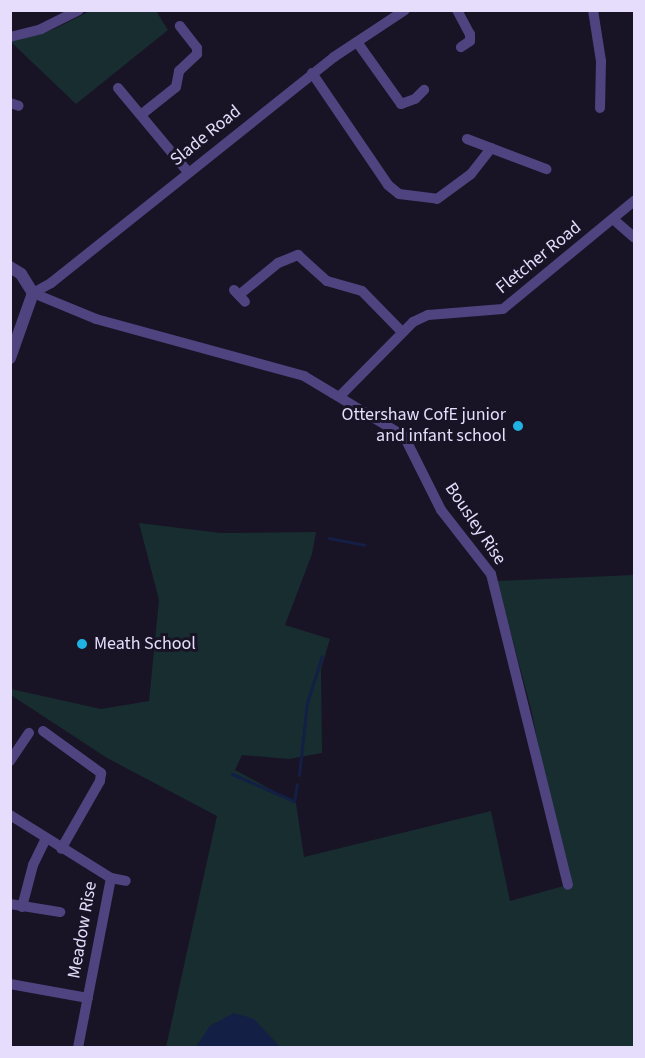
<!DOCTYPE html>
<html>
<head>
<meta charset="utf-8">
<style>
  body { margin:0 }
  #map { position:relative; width:645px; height:1058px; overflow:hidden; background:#191326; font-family:"Source Sans 3",sans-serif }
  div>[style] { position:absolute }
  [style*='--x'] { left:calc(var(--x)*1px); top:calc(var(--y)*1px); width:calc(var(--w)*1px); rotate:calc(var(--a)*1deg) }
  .green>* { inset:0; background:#172d30 }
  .water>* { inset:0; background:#131f44 }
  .stream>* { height:3px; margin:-1.5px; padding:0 1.5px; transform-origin:1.5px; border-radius:1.5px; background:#131f44 }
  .minor>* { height:10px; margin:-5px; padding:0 5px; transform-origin:5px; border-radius:5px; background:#4f447f }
  .tertiary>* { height:12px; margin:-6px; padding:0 6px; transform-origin:6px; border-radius:6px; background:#4f447f }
  .dots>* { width:16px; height:16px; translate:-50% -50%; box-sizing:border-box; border:3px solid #191326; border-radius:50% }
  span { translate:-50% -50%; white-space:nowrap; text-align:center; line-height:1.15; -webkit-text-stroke:6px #191326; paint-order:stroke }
  .street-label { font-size:18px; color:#e5ddfb }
  .poi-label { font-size:18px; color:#e5ddfb }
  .right { translate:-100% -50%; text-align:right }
  .left { translate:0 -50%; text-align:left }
  .frame { position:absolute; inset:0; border:12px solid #e5ddfb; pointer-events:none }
</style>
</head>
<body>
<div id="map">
  <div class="green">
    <div style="clip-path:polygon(90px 11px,156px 11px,168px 30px,76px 104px,11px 42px,54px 29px)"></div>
    <div style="clip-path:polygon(139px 523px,220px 533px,316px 532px,312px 554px,285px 625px,330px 639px,321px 669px,322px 753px,289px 759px,242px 755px,235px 770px,296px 803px,304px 857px,491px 811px,510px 901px,567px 885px,531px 709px,497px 581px,634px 575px,634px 1047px,166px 1047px,217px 816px,107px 758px,11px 695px,11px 689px,101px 709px,149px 701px,159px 600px)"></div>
  </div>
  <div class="water">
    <div style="clip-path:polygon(234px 1013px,254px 1019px,280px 1047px,196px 1047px,210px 1026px)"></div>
  </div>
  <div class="stream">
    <div style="--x:329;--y:538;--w:36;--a:11"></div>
    <div style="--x:232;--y:774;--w:68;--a:23.5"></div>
    <div style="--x:294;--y:801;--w:17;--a:-80"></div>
    <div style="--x:299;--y:775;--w:72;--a:-83.7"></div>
    <div style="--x:307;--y:703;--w:49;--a:-72.3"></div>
  </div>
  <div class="minor">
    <div style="--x:457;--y:10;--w:27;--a:62"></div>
    <div style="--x:470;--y:34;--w:7;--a:90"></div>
    <div style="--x:470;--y:41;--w:11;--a:146"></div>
    <div style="--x:593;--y:10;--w:52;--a:81.1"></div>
    <div style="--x:601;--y:61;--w:47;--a:91.2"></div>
    <div style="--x:10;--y:37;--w:32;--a:-14"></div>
    <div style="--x:41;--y:29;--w:42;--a:-26.6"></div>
    <div style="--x:357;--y:42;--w:76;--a:54.6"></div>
    <div style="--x:401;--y:104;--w:15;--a:-20"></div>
    <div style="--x:415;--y:99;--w:13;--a:-45"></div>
    <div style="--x:312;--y:73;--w:135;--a:55.8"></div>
    <div style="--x:388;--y:185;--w:14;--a:39"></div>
    <div style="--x:399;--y:194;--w:38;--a:7"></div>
    <div style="--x:437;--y:199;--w:42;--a:-36.3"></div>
    <div style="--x:471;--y:174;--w:33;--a:-52"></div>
    <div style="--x:118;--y:88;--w:109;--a:50.2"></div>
    <div style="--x:10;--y:103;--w:9;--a:18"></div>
    <div style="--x:142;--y:114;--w:43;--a:-38.5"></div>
    <div style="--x:176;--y:87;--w:16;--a:-79"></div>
    <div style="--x:179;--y:71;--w:25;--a:-43"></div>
    <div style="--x:197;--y:54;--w:6;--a:-90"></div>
    <div style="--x:197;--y:48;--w:28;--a:-128"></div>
    <div style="--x:467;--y:139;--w:85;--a:20.8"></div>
    <div style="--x:613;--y:219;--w:28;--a:41"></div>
    <div style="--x:234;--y:290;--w:16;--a:47"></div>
    <div style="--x:33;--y:293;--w:68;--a:22.4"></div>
    <div style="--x:96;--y:319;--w:216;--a:15.3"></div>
    <div style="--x:304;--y:376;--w:117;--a:31"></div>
    <div style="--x:404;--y:436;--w:83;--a:63.4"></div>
    <div style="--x:441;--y:510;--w:81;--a:52"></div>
    <div style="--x:491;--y:574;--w:320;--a:76.1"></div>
    <div style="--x:33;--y:293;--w:21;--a:-29"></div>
    <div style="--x:51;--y:283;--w:362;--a:-38.6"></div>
    <div style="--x:334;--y:57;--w:85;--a:-33.5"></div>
    <div style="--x:239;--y:295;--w:50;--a:-39.4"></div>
    <div style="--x:278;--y:263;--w:22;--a:-22"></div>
    <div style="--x:298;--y:255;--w:39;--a:42"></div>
    <div style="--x:327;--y:281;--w:36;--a:16"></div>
    <div style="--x:362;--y:291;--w:57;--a:45.7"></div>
    <div style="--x:341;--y:395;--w:103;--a:-45.4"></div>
    <div style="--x:413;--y:322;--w:17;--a:-25"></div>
    <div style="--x:428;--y:315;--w:75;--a:-4.6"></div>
    <div style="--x:503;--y:309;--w:170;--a:-39.5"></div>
    <div style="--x:43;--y:731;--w:72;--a:35.9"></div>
    <div style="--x:101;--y:773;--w:8;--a:97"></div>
    <div style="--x:100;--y:781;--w:78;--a:119.8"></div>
    <div style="--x:10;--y:761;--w:34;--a:-56"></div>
    <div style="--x:10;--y:815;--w:119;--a:32"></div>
    <div style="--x:111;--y:878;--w:173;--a:101"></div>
    <div style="--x:111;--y:878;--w:15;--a:11"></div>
    <div style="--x:10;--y:904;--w:51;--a:9.1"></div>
    <div style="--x:22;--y:907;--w:43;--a:-75.3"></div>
    <div style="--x:33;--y:865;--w:30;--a:-64"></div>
    <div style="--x:10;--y:984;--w:79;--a:10.2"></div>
  </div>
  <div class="tertiary">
    <div style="--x:10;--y:267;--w:13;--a:32"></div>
    <div style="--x:21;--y:274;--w:22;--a:58"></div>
    <div style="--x:33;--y:293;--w:69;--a:109.5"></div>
  </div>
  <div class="dots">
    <div style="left:518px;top:426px;background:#20b2e3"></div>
    <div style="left:82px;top:644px;background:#20b2e3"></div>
  </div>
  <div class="street-label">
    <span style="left:206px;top:136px;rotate:-39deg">Slade Road</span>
    <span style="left:539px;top:258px;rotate:-39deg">Fletcher Road</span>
    <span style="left:475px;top:524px;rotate:56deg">Bousley Rise</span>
    <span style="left:83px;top:930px;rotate:-80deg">Meadow Rise</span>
  </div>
  <div class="poi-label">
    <span class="right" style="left:506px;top:426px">Ottershaw CofE junior<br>and infant school</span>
    <span class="left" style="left:94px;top:644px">Meath School</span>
  </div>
  <div class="frame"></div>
</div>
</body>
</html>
